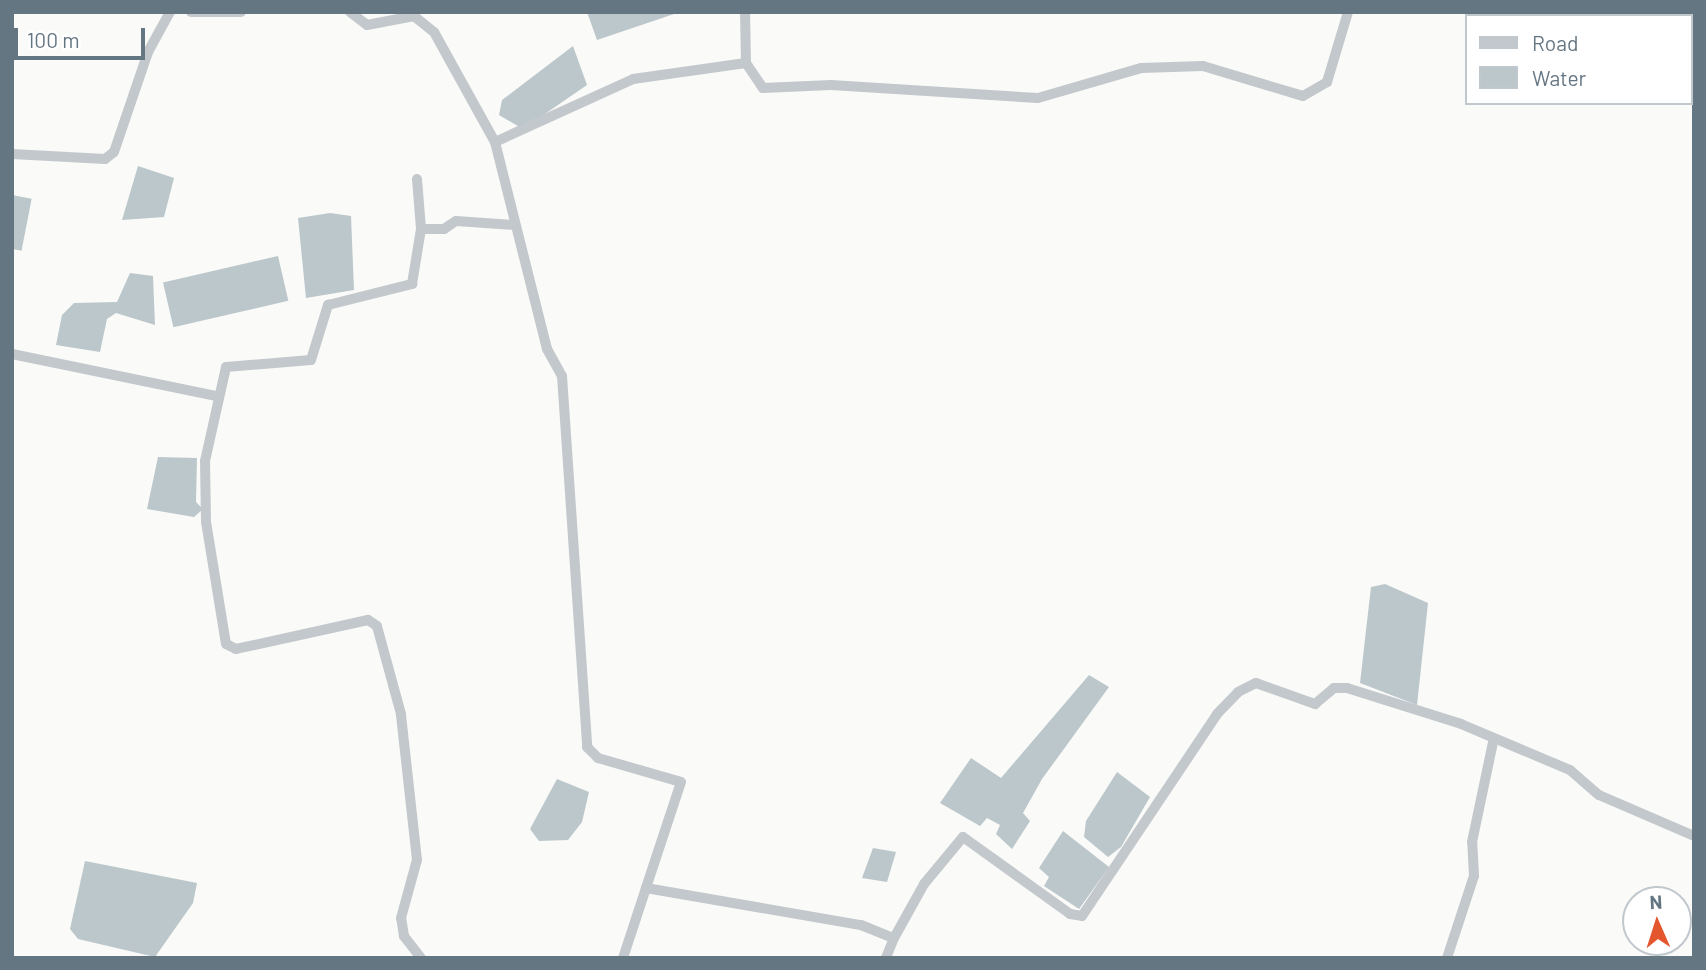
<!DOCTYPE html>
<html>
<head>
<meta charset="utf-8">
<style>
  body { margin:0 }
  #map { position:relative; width:1706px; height:970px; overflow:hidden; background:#fafaf8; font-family:Barlow,sans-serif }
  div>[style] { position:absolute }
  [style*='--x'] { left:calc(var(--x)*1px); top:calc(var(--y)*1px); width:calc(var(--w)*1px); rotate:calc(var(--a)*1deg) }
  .water>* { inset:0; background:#bbc7cb; transform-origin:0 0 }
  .minor>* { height:10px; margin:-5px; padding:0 5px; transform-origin:5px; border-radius:5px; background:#c3c8cc }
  span { translate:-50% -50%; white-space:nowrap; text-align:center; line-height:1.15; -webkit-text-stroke:7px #fff; paint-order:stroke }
  .frame { position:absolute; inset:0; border:14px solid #657683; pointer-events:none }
  .legend { position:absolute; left:1465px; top:14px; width:228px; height:91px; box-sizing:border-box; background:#fff; border:2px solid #c1c8cd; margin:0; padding:9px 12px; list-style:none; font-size:21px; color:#657683 }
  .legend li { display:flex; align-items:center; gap:14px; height:35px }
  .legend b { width:35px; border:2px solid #c1c8cd }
  .north { position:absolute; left:1622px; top:886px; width:70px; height:70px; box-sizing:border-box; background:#fff; border:2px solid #c1c8cd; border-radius:50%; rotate:357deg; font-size:19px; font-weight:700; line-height:28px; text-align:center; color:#657683 }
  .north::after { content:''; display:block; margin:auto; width:24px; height:32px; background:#e4572e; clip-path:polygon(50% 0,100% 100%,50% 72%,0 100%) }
  .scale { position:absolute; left:14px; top:28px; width:131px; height:32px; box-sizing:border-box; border:4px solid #657683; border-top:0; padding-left:9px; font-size:21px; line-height:24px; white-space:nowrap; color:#657683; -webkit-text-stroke:5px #fff; paint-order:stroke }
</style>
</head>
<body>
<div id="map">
  <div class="water">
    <div style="clip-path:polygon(587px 12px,680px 12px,597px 40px)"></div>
    <div style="clip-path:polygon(573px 46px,587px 85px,523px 129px,499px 115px,502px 100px)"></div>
    <div style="clip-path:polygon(138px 166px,174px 178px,164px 217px,122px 220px)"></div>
    <div style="left:12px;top:195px;width:20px;height:53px;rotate:11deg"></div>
    <div style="clip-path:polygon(330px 213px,351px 216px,354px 290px,306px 298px,298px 218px)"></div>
    <div style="left:278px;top:256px;width:46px;height:118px;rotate:77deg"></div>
    <div style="clip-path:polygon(130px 273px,153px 276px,155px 325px,116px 313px,107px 319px,100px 352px,56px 345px,62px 315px,74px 303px,117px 302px)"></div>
    <div style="clip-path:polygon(158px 457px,197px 458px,196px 502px,203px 509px,194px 517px,147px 509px)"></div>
    <div style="clip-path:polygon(1385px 584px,1428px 603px,1417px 705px,1360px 683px,1371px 587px)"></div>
    <div style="clip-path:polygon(1089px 675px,1109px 687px,1042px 779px,1023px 813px,1030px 821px,1012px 849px,996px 834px,1000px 825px,987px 818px,980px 826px,940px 803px,971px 758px,1001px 778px)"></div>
    <div style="clip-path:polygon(1117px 772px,1150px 797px,1121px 847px,1108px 857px,1084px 837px,1086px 821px)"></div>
    <div style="clip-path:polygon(557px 779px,589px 792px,582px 822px,568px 840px,539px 841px,530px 829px)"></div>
    <div style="clip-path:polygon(1063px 831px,1109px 867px,1079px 909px,1044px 886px,1049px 877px,1039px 868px)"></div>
    <div style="clip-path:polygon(873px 848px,896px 852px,887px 882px,862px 878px)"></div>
    <div style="clip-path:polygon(85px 861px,197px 883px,193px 903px,155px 957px,78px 939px,70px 929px)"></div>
  </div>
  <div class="minor">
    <div style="--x:191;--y:12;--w:50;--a:0"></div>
    <div style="--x:350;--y:12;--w:21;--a:37"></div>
    <div style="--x:367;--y:25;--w:48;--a:-10.8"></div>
    <div style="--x:414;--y:16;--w:26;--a:39"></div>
    <div style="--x:434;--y:32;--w:126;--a:61"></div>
    <div style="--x:495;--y:142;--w:213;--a:75.9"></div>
    <div style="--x:547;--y:349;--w:31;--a:61"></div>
    <div style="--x:562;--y:376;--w:372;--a:86.1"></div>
    <div style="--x:587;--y:747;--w:16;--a:45"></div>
    <div style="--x:598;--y:758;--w:86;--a:16.1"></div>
    <div style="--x:681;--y:782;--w:112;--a:108.3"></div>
    <div style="--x:746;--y:63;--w:30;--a:56"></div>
    <div style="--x:763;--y:88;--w:68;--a:-2.5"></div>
    <div style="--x:831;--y:85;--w:207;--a:3.6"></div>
    <div style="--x:1038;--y:98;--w:107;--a:-16.2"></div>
    <div style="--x:1141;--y:68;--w:62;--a:-1.8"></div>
    <div style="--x:1203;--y:66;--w:104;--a:16.7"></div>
    <div style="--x:1303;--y:96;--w:28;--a:-30"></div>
    <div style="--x:1327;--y:82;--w:73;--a:-73.3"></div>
    <div style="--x:495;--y:142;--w:152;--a:-24.5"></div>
    <div style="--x:633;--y:79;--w:114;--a:-8.1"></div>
    <div style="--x:746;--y:63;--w:51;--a:-91.1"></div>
    <div style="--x:12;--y:154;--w:93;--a:3.1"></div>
    <div style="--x:105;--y:159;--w:11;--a:-38"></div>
    <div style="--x:114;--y:152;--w:106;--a:-71.2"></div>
    <div style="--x:148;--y:52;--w:46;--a:-61.2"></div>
    <div style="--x:417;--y:179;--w:50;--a:85.4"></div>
    <div style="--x:12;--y:354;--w:209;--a:11.6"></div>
    <div style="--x:894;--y:938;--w:62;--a:-60.9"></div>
    <div style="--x:924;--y:884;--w:61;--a:-50.3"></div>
    <div style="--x:963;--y:837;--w:132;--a:35.7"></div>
    <div style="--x:1070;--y:914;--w:12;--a:9"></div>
    <div style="--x:1082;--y:916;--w:243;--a:-56.2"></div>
    <div style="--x:1217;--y:714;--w:30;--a:-46"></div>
    <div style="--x:1238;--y:692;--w:20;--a:-27"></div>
    <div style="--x:1256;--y:683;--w:63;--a:19.6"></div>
    <div style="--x:1315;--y:704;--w:25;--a:-40"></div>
    <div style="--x:1334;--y:688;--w:13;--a:0"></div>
    <div style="--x:1347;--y:688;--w:120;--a:17.5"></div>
    <div style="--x:1461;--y:724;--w:118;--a:22.9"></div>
    <div style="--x:1570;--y:770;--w:38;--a:41"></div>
    <div style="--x:1599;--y:795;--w:103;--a:23.3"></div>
    <div style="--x:421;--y:958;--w:28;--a:-128"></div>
    <div style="--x:404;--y:936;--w:18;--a:-99"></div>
    <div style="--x:401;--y:918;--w:60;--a:-74.6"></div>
    <div style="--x:417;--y:860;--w:147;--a:-96.3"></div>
    <div style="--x:401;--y:714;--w:91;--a:-105.3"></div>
    <div style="--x:377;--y:626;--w:11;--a:-146"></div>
    <div style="--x:368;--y:620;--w:135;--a:167.6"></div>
    <div style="--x:236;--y:649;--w:11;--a:-153"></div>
    <div style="--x:226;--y:644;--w:124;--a:-99.3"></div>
    <div style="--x:206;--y:522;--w:61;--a:-90.9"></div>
    <div style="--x:205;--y:461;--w:96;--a:-77.4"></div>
    <div style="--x:226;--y:367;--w:85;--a:-4.7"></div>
    <div style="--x:311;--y:360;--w:58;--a:-72.8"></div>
    <div style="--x:328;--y:305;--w:87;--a:-14"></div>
    <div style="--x:412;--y:284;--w:56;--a:-80.7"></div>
    <div style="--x:421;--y:229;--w:23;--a:0"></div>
    <div style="--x:444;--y:229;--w:14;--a:-34"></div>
    <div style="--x:456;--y:221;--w:59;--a:3.9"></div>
    <div style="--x:623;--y:958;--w:74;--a:-71.8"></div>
    <div style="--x:646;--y:888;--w:218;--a:9.8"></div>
    <div style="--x:861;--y:925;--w:35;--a:22"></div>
    <div style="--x:894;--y:938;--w:22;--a:112"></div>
    <div style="--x:1447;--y:958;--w:86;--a:-71.8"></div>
    <div style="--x:1474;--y:876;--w:34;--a:-93"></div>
    <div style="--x:1472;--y:842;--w:106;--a:-78.1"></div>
  </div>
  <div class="frame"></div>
  <ul class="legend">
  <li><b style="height:9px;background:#c3c8cc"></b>Road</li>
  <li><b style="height:19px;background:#bbc7cb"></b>Water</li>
  </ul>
  <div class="north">N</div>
  <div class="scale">100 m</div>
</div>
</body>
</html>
